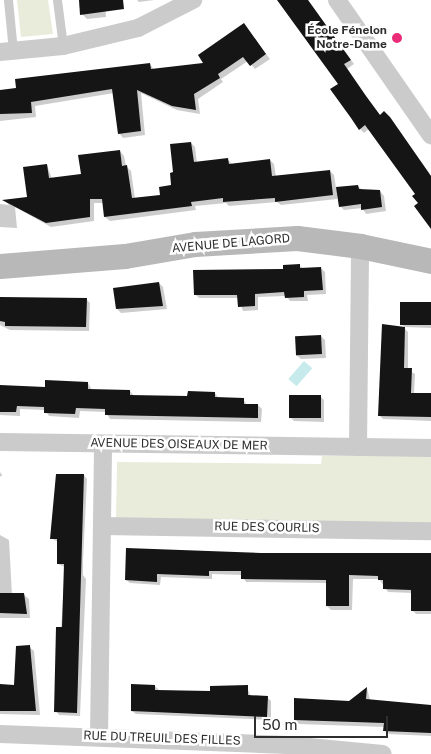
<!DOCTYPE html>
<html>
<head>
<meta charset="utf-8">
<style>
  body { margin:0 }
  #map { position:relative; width:431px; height:754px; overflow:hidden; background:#fff; font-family:"Public Sans",sans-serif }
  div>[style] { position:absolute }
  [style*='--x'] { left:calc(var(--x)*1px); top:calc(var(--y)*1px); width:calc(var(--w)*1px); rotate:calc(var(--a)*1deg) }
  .green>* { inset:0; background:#eaecdb }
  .water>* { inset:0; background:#c7eaec; transform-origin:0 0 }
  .shadow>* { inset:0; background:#0003; transform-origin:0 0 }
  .building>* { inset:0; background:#151515; transform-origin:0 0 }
  .lane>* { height:9px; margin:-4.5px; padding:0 4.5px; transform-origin:4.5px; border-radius:4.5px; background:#cbcbcb }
  .street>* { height:18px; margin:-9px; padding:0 9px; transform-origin:9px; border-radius:9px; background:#cbcbcb }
  .secondary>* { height:25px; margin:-12.5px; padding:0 12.5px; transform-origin:12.5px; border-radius:12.5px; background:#b8b8b8 }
  .dots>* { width:14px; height:14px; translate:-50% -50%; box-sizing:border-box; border:2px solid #fff; border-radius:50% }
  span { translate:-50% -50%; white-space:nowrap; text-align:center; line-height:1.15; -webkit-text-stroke:5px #fff; paint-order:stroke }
  .poi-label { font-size:12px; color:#2e2e2e; font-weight:700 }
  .right { translate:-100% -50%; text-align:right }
  .street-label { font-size:12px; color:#2e2e2e }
  .scale { position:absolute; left:254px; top:716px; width:134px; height:22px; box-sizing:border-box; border:2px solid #2e2e2e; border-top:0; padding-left:6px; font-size:15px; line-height:18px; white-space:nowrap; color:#2e2e2e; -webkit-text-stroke:4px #fff; paint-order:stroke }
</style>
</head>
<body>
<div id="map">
  <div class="green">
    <div style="clip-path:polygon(17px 0,48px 0,53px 34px,21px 37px)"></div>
    <div style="clip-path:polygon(370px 453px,431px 456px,431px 525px,116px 518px,117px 462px,321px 464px,322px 456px,370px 456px)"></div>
  </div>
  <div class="water">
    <div style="left:304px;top:361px;width:11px;height:24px;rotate:41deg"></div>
  </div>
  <div class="shadow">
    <div style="clip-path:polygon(80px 0,115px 0,105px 1px,106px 17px,87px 19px,82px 14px)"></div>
    <div style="clip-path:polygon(137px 0,154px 0,139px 2px)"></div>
    <div style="clip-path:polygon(273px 0,308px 0,354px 64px,347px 69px,380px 116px,393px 123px,431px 176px,431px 219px,419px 203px,417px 194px,370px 128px,364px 133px,360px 129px,340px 84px,278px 0)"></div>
    <div style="clip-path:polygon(244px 24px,270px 59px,255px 69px,248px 61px,221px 79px,223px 82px,198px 99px,200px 114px,177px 110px,141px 93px,145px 135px,123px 138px,119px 133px,114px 93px,35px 106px,36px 117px,0 121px,0 91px,150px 64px,154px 70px,205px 64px)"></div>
    <div style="clip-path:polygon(191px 143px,195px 147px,197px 163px,228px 160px,232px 164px,270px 160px,274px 164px,276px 177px,330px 171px,334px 175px,336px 188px,358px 186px,362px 190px,380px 191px,384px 196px,386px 211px,366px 214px,362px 208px,344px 210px,340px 206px,338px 192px,337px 199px,281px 205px,277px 202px,229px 206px,226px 203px,195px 206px,196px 210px,110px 221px,105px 217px,104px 203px,94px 203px,94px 221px,51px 227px,15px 207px,17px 228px,0 227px,0 204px,9px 205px,5px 201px,28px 198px,47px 165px,52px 179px,82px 176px,120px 151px,124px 156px,126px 166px,131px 171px,135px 199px,161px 196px,173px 186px,175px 173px)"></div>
    <div style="clip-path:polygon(299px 265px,304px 269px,321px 268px,325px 272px,326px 294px,307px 295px,308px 301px,290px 301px,286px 296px,258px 297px,258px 310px,243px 311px,238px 298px,199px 298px,195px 294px)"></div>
    <div style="clip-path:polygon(159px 283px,163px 287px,167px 309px,121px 313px,117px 309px)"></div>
    <div style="clip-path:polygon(0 298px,86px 299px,90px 303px,89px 331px,10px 330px,0 325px)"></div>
    <div style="clip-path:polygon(431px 304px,431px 328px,405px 327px,401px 324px)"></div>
    <div style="clip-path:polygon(404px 328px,408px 332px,408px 370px,415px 374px,414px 394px,431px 395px,431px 421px,383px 419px,379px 415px)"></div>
    <div style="clip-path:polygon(321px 336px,325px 340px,326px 358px,301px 359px,296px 355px)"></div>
    <div style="clip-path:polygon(88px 383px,92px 390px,130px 391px,134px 396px,189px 397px,215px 393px,219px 399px,243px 399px,247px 405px,258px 405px,262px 409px,261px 422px,110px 419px,106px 412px,80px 411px,79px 418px,49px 416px,45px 410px,20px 409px,20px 416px,0 415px,0 386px,46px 388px)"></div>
    <div style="clip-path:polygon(320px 396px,324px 400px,324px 422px,294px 421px,290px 417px)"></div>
    <div style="left:0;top:472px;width:4px;height:24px;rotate:56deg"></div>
    <div style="clip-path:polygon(84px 475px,87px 479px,83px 561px,83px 575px,86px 579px,80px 716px,59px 715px,56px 711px,65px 567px,58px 564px,58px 542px,51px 538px)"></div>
    <div style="clip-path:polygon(0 535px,9px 540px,12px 595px,24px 595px,29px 599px,30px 618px,0 618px)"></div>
    <div style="clip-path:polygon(261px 554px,431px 555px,431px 614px,416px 614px,412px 610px,413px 593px,388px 592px,379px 579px,353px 579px,352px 610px,331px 610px,327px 606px,327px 583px,246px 582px,242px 575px,212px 574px,212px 579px,161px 577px,160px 585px,130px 583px,126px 580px)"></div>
    <div style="clip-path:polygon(29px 647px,34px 651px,40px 715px,0 714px,0 686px,15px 686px)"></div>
    <div style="clip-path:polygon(155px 686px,159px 690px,211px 693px,247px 687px,251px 697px,267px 697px,271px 701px,271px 720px,136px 714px,132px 711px)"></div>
    <div style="clip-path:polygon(367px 688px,370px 700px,431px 706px,431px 736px,389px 734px,385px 727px,299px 724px,295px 720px,350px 702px)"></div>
  </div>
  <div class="building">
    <div style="clip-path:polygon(79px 0,123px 0,124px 9px,80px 15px)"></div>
    <div style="clip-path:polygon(277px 0,308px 0,351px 60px,344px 64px,366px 96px,380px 115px,384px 111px,390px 117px,431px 176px,431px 229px,414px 206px,418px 203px,412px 196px,415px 194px,365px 125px,359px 130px,351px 118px,330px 89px,338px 84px)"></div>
    <div style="clip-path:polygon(244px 23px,266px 54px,250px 66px,243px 57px,218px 74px,220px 78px,194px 94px,196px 110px,172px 106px,137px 90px,141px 131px,118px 134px,112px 89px,31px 102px,32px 113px,0 114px,0 90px,16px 88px,15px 79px,150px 63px,151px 69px,203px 63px,198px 55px)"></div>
    <div style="clip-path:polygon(191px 142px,194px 162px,228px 158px,229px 164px,270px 159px,272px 176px,330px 170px,333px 195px,275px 202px,275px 198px,223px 202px,223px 198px,191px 202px,192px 206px,104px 217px,102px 199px,90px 199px,90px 217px,46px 223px,2px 200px,27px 197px,23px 167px,47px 164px,49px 178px,81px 174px,78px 155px,120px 150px,122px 166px,127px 165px,132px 198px,160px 195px,159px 187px,171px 185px,170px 173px,173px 172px,170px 144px)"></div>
    <div style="clip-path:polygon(358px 185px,359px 189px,380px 190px,382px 207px,361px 210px,361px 204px,339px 207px,336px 187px)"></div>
    <div style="clip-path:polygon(300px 264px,300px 268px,321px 267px,323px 290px,304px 291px,304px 297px,285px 298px,284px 292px,255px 294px,255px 306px,238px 307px,237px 295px,194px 295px,193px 270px,283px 269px,283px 265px)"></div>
    <div style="clip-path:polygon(159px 282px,163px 306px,116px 309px,113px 288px)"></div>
    <div style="clip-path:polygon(0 297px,87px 298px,86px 327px,5px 326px,5px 322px,0 321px)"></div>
    <div style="left:431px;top:302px;width:23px;height:31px;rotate:90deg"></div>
    <div style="clip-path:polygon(382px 324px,405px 327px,404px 368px,412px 368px,411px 393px,431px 393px,431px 417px,378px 416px)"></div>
    <div style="left:321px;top:335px;width:19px;height:26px;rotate:87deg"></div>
    <div style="clip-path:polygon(45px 380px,88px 382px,88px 389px,130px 390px,130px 395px,187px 396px,188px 391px,215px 392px,215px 397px,244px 398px,244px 404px,258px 404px,258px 418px,105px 415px,105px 409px,76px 408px,75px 414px,44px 413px,44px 407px,17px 406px,16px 412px,0 412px,0 385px,45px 387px)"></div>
    <div style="left:289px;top:395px;width:32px;height:23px"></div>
    <div style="clip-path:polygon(56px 474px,84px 474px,77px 713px,54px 712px,56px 627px,62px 627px,64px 564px,57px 564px,57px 539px,50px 539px)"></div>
    <div style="clip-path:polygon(126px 548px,261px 553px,431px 553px,431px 611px,411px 611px,411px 590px,383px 589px,383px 580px,378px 580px,378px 576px,349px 575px,349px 606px,326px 606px,326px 580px,241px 579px,241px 571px,209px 571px,209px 576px,157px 574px,157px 582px,125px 580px)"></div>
    <div style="clip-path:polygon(0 593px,24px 593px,27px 614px,0 613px)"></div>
    <div style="clip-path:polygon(30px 645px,36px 711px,0 711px,0 684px,14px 685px,16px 646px)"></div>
    <div style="clip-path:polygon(131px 684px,155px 685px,155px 690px,210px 691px,210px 686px,248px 685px,248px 695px,268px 696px,267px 717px,131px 711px)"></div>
    <div style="clip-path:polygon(367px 687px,366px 699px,431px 705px,431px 733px,383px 731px,384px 723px,294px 720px,294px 698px,349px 701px)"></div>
  </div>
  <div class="lane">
    <div style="--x:8;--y:0;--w:51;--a:84.4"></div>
    <div style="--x:57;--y:0;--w:46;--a:82.6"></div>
  </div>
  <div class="street">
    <div style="--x:337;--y:0;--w:165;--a:55.2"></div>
    <div style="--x:0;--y:52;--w:63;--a:-5.4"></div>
    <div style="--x:63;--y:46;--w:77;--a:-13.5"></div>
    <div style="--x:138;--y:28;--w:62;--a:-27"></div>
    <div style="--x:0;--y:442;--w:431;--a:0.8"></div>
    <div style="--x:358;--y:447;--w:201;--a:-89.4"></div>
    <div style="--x:102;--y:526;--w:329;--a:0.9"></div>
    <div style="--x:0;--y:734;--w:288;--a:2.2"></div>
    <div style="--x:288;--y:745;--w:95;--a:5.4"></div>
    <div style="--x:99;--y:736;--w:291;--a:-89.2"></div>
  </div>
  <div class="secondary">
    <div style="--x:0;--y:266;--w:125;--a:-4.6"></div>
    <div style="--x:125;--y:256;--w:71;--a:-9.7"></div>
    <div style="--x:195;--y:244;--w:102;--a:-3.4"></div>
    <div style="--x:297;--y:238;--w:64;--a:7.2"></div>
    <div style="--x:360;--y:246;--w:73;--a:11.9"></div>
  </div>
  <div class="dots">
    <div style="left:397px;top:38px;background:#ea2b78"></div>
  </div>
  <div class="poi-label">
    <span class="right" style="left:387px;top:38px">École Fénelon<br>Notre-Dame</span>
  </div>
  <div class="street-label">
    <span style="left:231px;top:244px;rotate:-5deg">AVENUE DE LAGORD</span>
    <span style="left:179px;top:445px;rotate:1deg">AVENUE DES OISEAUX DE MER</span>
    <span style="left:267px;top:528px;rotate:1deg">RUE DES COURLIS</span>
    <span style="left:162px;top:739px;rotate:2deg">RUE DU TREUIL DES FILLES</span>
  </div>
  <div class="scale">50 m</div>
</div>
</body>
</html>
